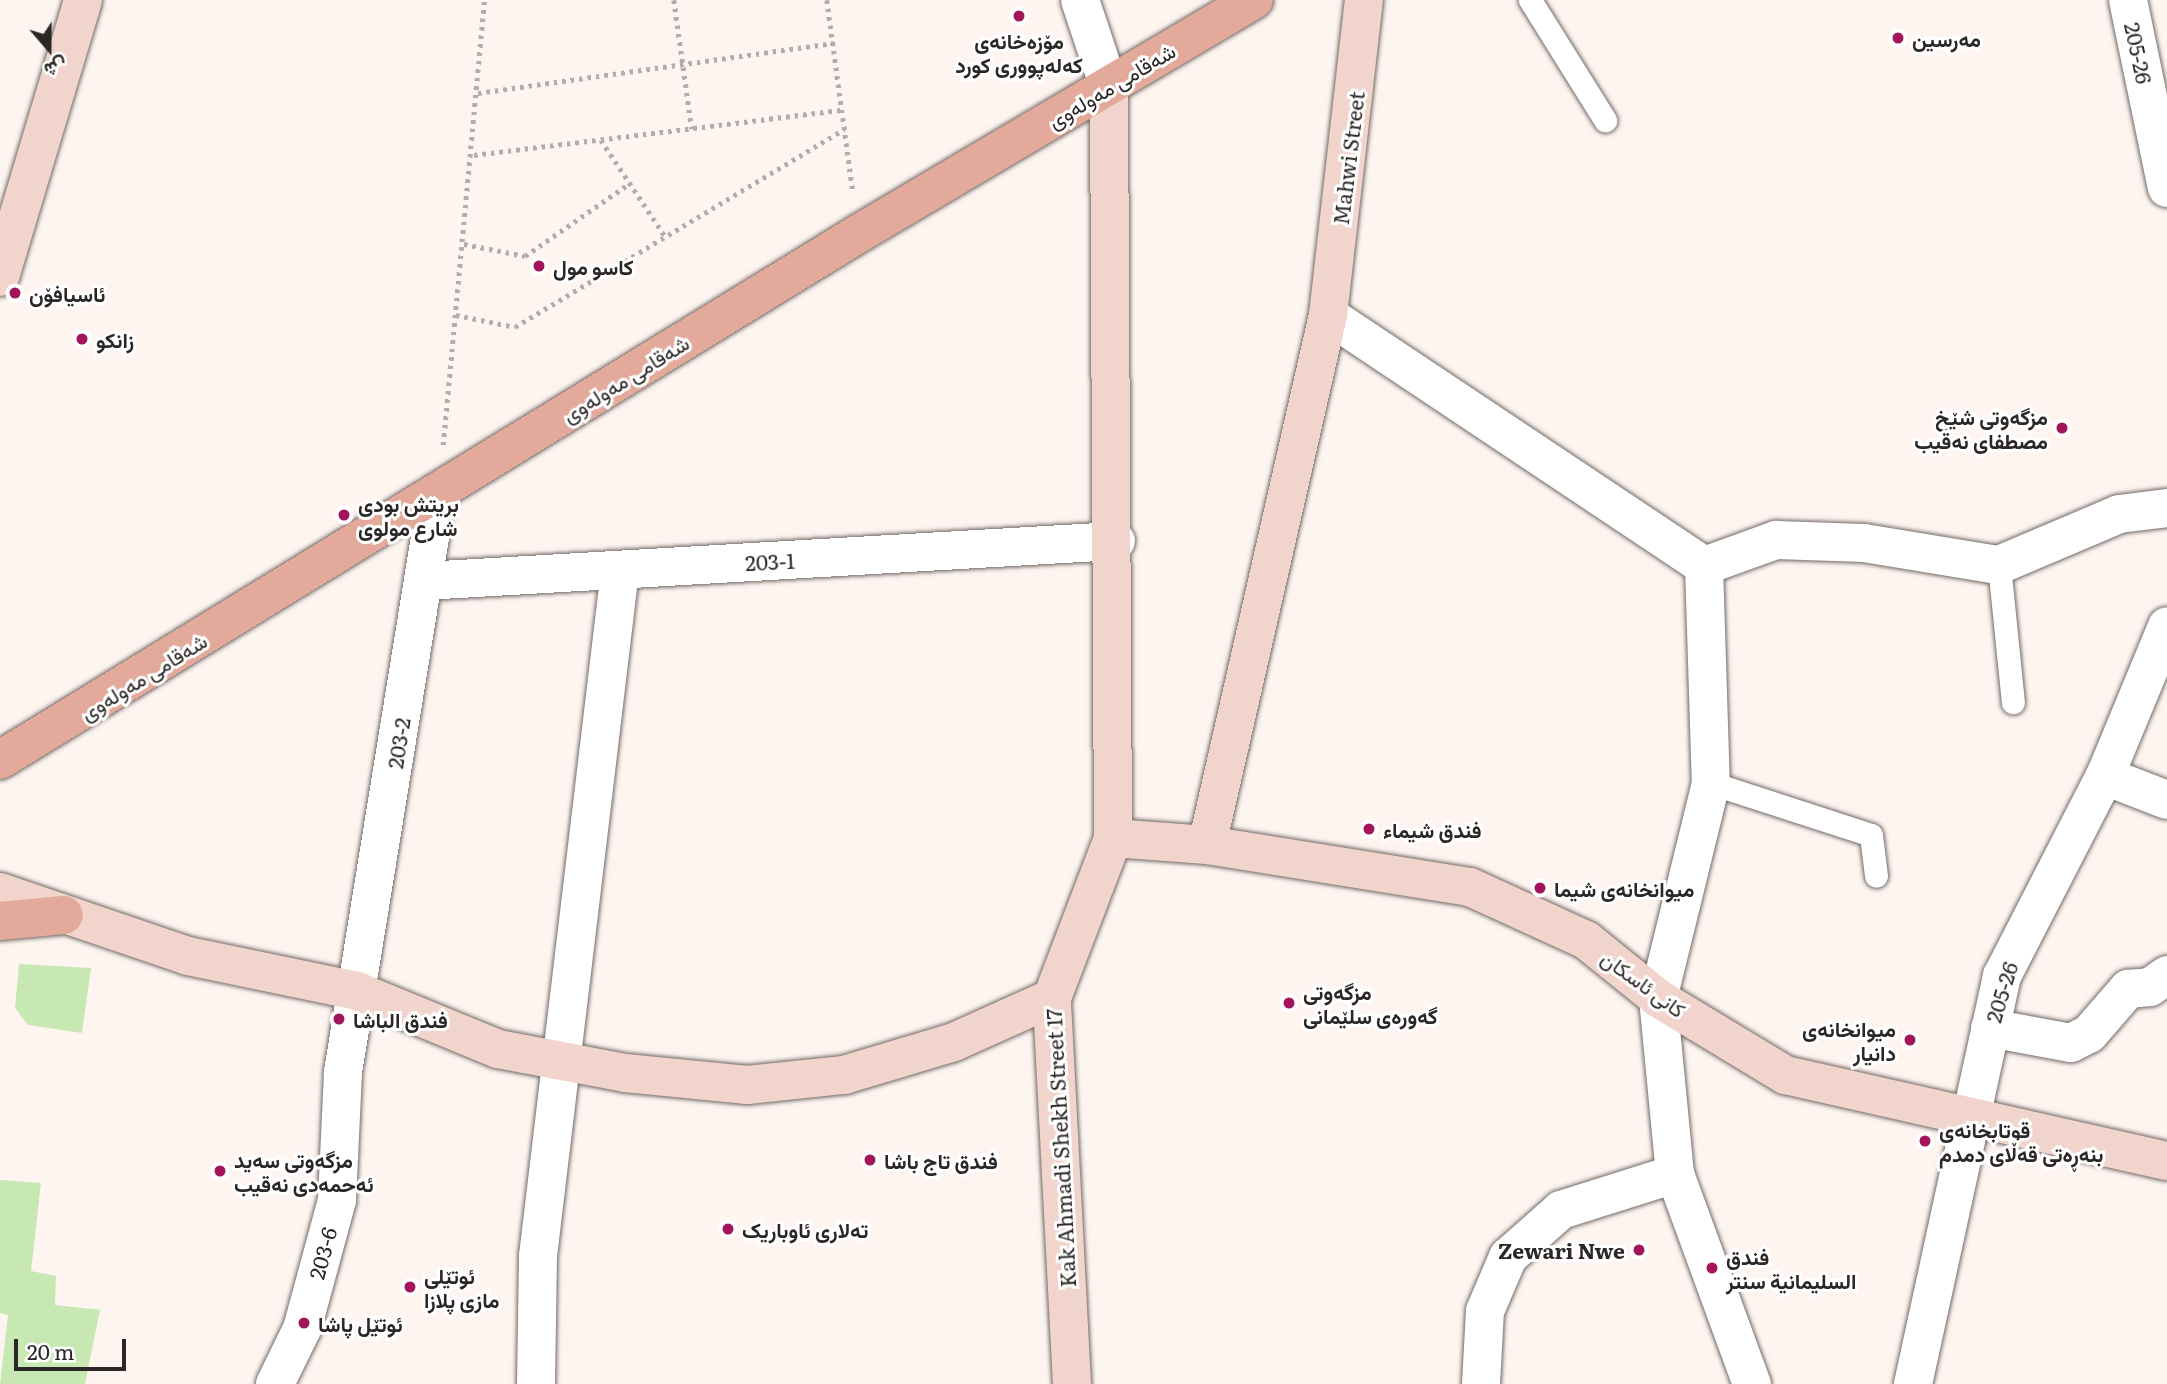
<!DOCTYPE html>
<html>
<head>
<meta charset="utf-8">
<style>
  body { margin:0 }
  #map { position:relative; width:2167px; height:1384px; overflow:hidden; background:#fef5f1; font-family:Literata,Vazirmatn,serif }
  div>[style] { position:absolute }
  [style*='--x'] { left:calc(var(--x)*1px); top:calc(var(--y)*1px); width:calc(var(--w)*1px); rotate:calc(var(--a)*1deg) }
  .green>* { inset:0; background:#c7e8b2 }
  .path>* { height:4.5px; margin-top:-2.25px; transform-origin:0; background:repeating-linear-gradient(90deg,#b3aca9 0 3.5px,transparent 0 8.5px) }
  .roads { filter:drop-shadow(0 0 2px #726a66) drop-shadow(0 0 2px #726a66) }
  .lane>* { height:23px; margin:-11.5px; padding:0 11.5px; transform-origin:11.5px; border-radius:11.5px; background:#fff }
  .street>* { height:38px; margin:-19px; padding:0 19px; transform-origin:19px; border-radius:19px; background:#fff }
  .secondary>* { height:38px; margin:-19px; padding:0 19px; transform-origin:19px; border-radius:19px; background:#f1d4cc }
  .primary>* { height:38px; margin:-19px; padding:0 19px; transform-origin:19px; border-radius:19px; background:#e3a99a }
  .dots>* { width:19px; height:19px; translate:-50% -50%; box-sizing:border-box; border:4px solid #fff; border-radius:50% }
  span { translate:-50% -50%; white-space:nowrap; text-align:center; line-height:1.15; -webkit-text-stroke:6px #fff; paint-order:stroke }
  .poi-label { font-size:21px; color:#2a2726; font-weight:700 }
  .left { translate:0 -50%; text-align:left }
  .right { translate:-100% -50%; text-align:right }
  .street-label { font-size:21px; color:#2a2726 }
  .north { position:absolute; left:14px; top:14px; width:70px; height:70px; -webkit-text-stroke:5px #fff; paint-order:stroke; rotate:160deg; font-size:19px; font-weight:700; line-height:28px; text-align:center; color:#2a2726 }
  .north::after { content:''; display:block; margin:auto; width:24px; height:32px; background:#2a2726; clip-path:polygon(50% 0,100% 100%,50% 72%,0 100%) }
  .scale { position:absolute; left:14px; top:1339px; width:112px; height:32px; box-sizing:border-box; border:4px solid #2a2726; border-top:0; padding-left:9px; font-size:21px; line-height:24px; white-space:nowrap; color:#2a2726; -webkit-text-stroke:5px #fff; paint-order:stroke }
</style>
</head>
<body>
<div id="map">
  <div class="green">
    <div style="clip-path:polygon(19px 964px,91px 968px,82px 1033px,28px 1025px,15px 1008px)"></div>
    <div style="clip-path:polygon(0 1180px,41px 1183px,31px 1271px,56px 1276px,55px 1305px,100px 1310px,85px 1384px,0 1384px,8px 1315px,0 1313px)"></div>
  </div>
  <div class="path">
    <div style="--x:674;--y:0;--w:130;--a:82.1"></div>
    <div style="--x:827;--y:0;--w:195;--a:82.3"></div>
    <div style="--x:478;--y:93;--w:359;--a:-8"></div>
    <div style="--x:601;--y:140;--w:115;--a:56.3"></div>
    <div style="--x:474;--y:155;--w:371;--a:-7"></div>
    <div style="--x:464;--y:244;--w:62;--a:11.1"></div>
    <div style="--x:525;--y:256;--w:128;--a:-34.8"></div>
    <div style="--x:456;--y:315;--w:60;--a:11.5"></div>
    <div style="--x:515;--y:327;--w:384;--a:-31"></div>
    <div style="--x:443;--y:445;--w:447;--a:-84.7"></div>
  </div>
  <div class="roads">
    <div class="lane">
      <div style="--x:1530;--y:0;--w:142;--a:58"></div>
      <div style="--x:1999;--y:565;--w:138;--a:84.2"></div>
      <div style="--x:1711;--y:783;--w:168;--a:18"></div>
      <div style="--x:1871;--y:835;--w:41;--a:83"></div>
    </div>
    <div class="street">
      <div style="--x:1080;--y:0;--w:92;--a:71.6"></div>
      <div style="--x:2128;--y:0;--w:192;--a:78.3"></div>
      <div style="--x:1328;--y:315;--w:452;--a:33.7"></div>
      <div style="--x:1704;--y:566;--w:77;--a:-19.9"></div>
      <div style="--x:1776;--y:540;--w:88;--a:2"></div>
      <div style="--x:1864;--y:543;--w:137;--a:9.3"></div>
      <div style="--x:1999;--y:565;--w:130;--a:-23"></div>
      <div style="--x:2119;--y:514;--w:48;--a:-7.1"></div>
      <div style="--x:1704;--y:566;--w:217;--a:88.2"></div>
      <div style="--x:1711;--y:783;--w:221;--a:103.8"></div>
      <div style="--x:1658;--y:998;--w:177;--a:84.5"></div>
      <div style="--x:1675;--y:1174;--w:224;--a:69.9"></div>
      <div style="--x:424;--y:581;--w:693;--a:-3.31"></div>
      <div style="--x:2105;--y:776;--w:66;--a:21.2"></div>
      <div style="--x:1990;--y:1028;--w:82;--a:10.5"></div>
      <div style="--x:2071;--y:1043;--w:20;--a:-27"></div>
      <div style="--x:2089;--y:1034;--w:60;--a:-49.1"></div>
      <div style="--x:2128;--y:989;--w:22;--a:-5"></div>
      <div style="--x:2150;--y:987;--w:21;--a:-35"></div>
      <div style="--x:275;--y:1384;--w:61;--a:-63.9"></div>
      <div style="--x:302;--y:1329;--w:134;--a:-74.8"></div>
      <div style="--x:337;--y:1200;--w:128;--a:-87.3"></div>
      <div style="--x:343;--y:1072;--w:586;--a:-80.76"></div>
      <div style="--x:536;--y:1384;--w:128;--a:-89.1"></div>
      <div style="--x:538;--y:1256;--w:691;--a:-83.18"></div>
      <div style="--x:1481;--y:1384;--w:73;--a:-86.9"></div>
      <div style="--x:1485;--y:1311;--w:59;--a:-66.9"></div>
      <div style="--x:1508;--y:1257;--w:71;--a:-41.6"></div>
      <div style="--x:1561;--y:1210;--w:120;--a:-17.5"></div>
      <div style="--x:1913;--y:1384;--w:418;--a:-77.7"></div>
      <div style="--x:2002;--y:976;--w:225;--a:-62.8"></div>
      <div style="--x:2105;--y:776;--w:162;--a:-67.5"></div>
    </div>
    <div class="secondary">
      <div style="--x:0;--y:277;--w:289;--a:-73.3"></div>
      <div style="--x:1113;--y:838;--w:94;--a:4.3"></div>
      <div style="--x:1207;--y:845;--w:266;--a:9.1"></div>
      <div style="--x:1470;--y:887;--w:128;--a:24.6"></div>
      <div style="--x:1586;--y:940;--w:92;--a:38.9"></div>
      <div style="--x:1658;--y:998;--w:149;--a:31.2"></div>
      <div style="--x:1785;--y:1075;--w:392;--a:12.7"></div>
      <div style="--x:1207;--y:845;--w:544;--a:-77.14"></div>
      <div style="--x:1328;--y:315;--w:317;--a:-83.5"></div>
      <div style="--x:0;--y:892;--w:199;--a:18.8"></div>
      <div style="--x:188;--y:956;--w:173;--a:11.7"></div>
      <div style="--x:357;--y:991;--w:152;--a:22.4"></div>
      <div style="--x:498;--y:1049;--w:129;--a:10.7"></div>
      <div style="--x:625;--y:1073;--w:123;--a:5.6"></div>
      <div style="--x:747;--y:1085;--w:98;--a:-5.9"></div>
      <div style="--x:844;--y:1075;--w:115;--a:-16.7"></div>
      <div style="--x:954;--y:1042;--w:107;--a:-24.2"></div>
      <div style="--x:1072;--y:1384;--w:387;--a:-93"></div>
      <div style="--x:1052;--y:998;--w:171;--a:-69.1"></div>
      <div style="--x:1113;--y:838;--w:751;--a:-90.31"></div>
    </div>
    <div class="primary">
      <div style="--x:0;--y:760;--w:1006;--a:-31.51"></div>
      <div style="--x:858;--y:234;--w:460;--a:-30.6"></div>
      <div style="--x:0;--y:921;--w:64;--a:-5.4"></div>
    </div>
  </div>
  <div class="dots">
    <div style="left:1019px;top:16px;background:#a3155b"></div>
    <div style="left:1898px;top:38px;background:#a3155b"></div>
    <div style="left:539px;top:266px;background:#a3155b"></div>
    <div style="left:15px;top:293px;background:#a3155b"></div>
    <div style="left:82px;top:339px;background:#a3155b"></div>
    <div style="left:2062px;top:428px;background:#a3155b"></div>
    <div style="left:344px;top:515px;background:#a3155b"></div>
    <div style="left:1369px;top:829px;background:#a3155b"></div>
    <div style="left:1540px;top:888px;background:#a3155b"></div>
    <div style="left:1289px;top:1003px;background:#a3155b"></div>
    <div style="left:339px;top:1019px;background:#a3155b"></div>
    <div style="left:1910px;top:1040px;background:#a3155b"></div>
    <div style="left:1925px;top:1141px;background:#a3155b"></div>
    <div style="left:870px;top:1160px;background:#a3155b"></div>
    <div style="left:220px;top:1171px;background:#a3155b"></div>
    <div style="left:728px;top:1229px;background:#a3155b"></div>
    <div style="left:1639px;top:1250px;background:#a3155b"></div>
    <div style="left:1712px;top:1268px;background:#a3155b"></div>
    <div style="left:410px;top:1287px;background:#a3155b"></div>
    <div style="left:304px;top:1323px;background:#a3155b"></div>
  </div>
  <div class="poi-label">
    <span class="left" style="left:1912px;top:38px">مەرسین</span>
    <span style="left:1019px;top:52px">مۆزەخانەی<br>کەلەپووری کورد</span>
    <span class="left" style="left:553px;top:266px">كاسو مول</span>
    <span class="left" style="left:29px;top:293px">ئاسیافۆن</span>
    <span class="left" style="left:96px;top:339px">زانكو</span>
    <span class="right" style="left:2048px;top:428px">مزگە‌وتی شێخ<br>مصطفای نە‌قیب</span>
    <span class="left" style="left:358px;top:515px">بريتش بودى<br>شارع مولوى</span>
    <span class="left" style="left:1383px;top:829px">فندق شيماء</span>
    <span class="left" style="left:1554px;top:888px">میوانخانەی شیما</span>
    <span class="left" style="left:1303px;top:1003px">مزگەوتی<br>گەورەی سلێمانی</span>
    <span class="left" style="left:353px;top:1019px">فندق الباشا</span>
    <span class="right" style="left:1896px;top:1040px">میوانخانەی<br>دانیار</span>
    <span class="left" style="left:1939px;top:1141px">قوتابخانەی<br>بنەڕەتی قەڵای دمدم</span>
    <span class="left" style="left:234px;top:1171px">مزگەوتی سەید<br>ئەحمەدی نەقیب</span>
    <span class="left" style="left:884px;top:1160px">فندق تاج باشا</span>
    <span class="left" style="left:742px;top:1229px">تەلاری ئاوباریک</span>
    <span class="right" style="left:1625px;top:1250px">Zewari Nwe</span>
    <span class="left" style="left:1726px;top:1268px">فندق<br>السليمانية سنتر</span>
    <span class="left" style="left:424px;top:1287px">ئوتێلی<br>مازی پلازا</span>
    <span class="left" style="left:318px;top:1323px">ئوتێل پاشا</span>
  </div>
  <div class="street-label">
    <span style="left:2139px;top:53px;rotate:78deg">205-26</span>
    <span style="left:1111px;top:85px;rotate:-31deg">شەقامی مەولەوی</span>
    <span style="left:1348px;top:158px;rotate:-83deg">Mahwi Street</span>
    <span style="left:625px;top:378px;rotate:-32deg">شەقامی مەولەوی</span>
    <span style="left:770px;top:561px;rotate:-3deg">203-1</span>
    <span style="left:143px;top:676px;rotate:-32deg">شەقامی مەولەوی</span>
    <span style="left:398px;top:743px;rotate:-81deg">203-2</span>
    <span style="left:1644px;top:983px;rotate:36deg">کانی ئاسکان</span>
    <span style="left:2001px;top:992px;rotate:-73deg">205-26</span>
    <span style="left:1060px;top:1148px;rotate:-93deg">Kak Ahmadi Shekh Street 17</span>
    <span style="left:322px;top:1253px;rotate:-75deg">203-6</span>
  </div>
  <div class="north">ش</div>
  <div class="scale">20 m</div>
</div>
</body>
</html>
